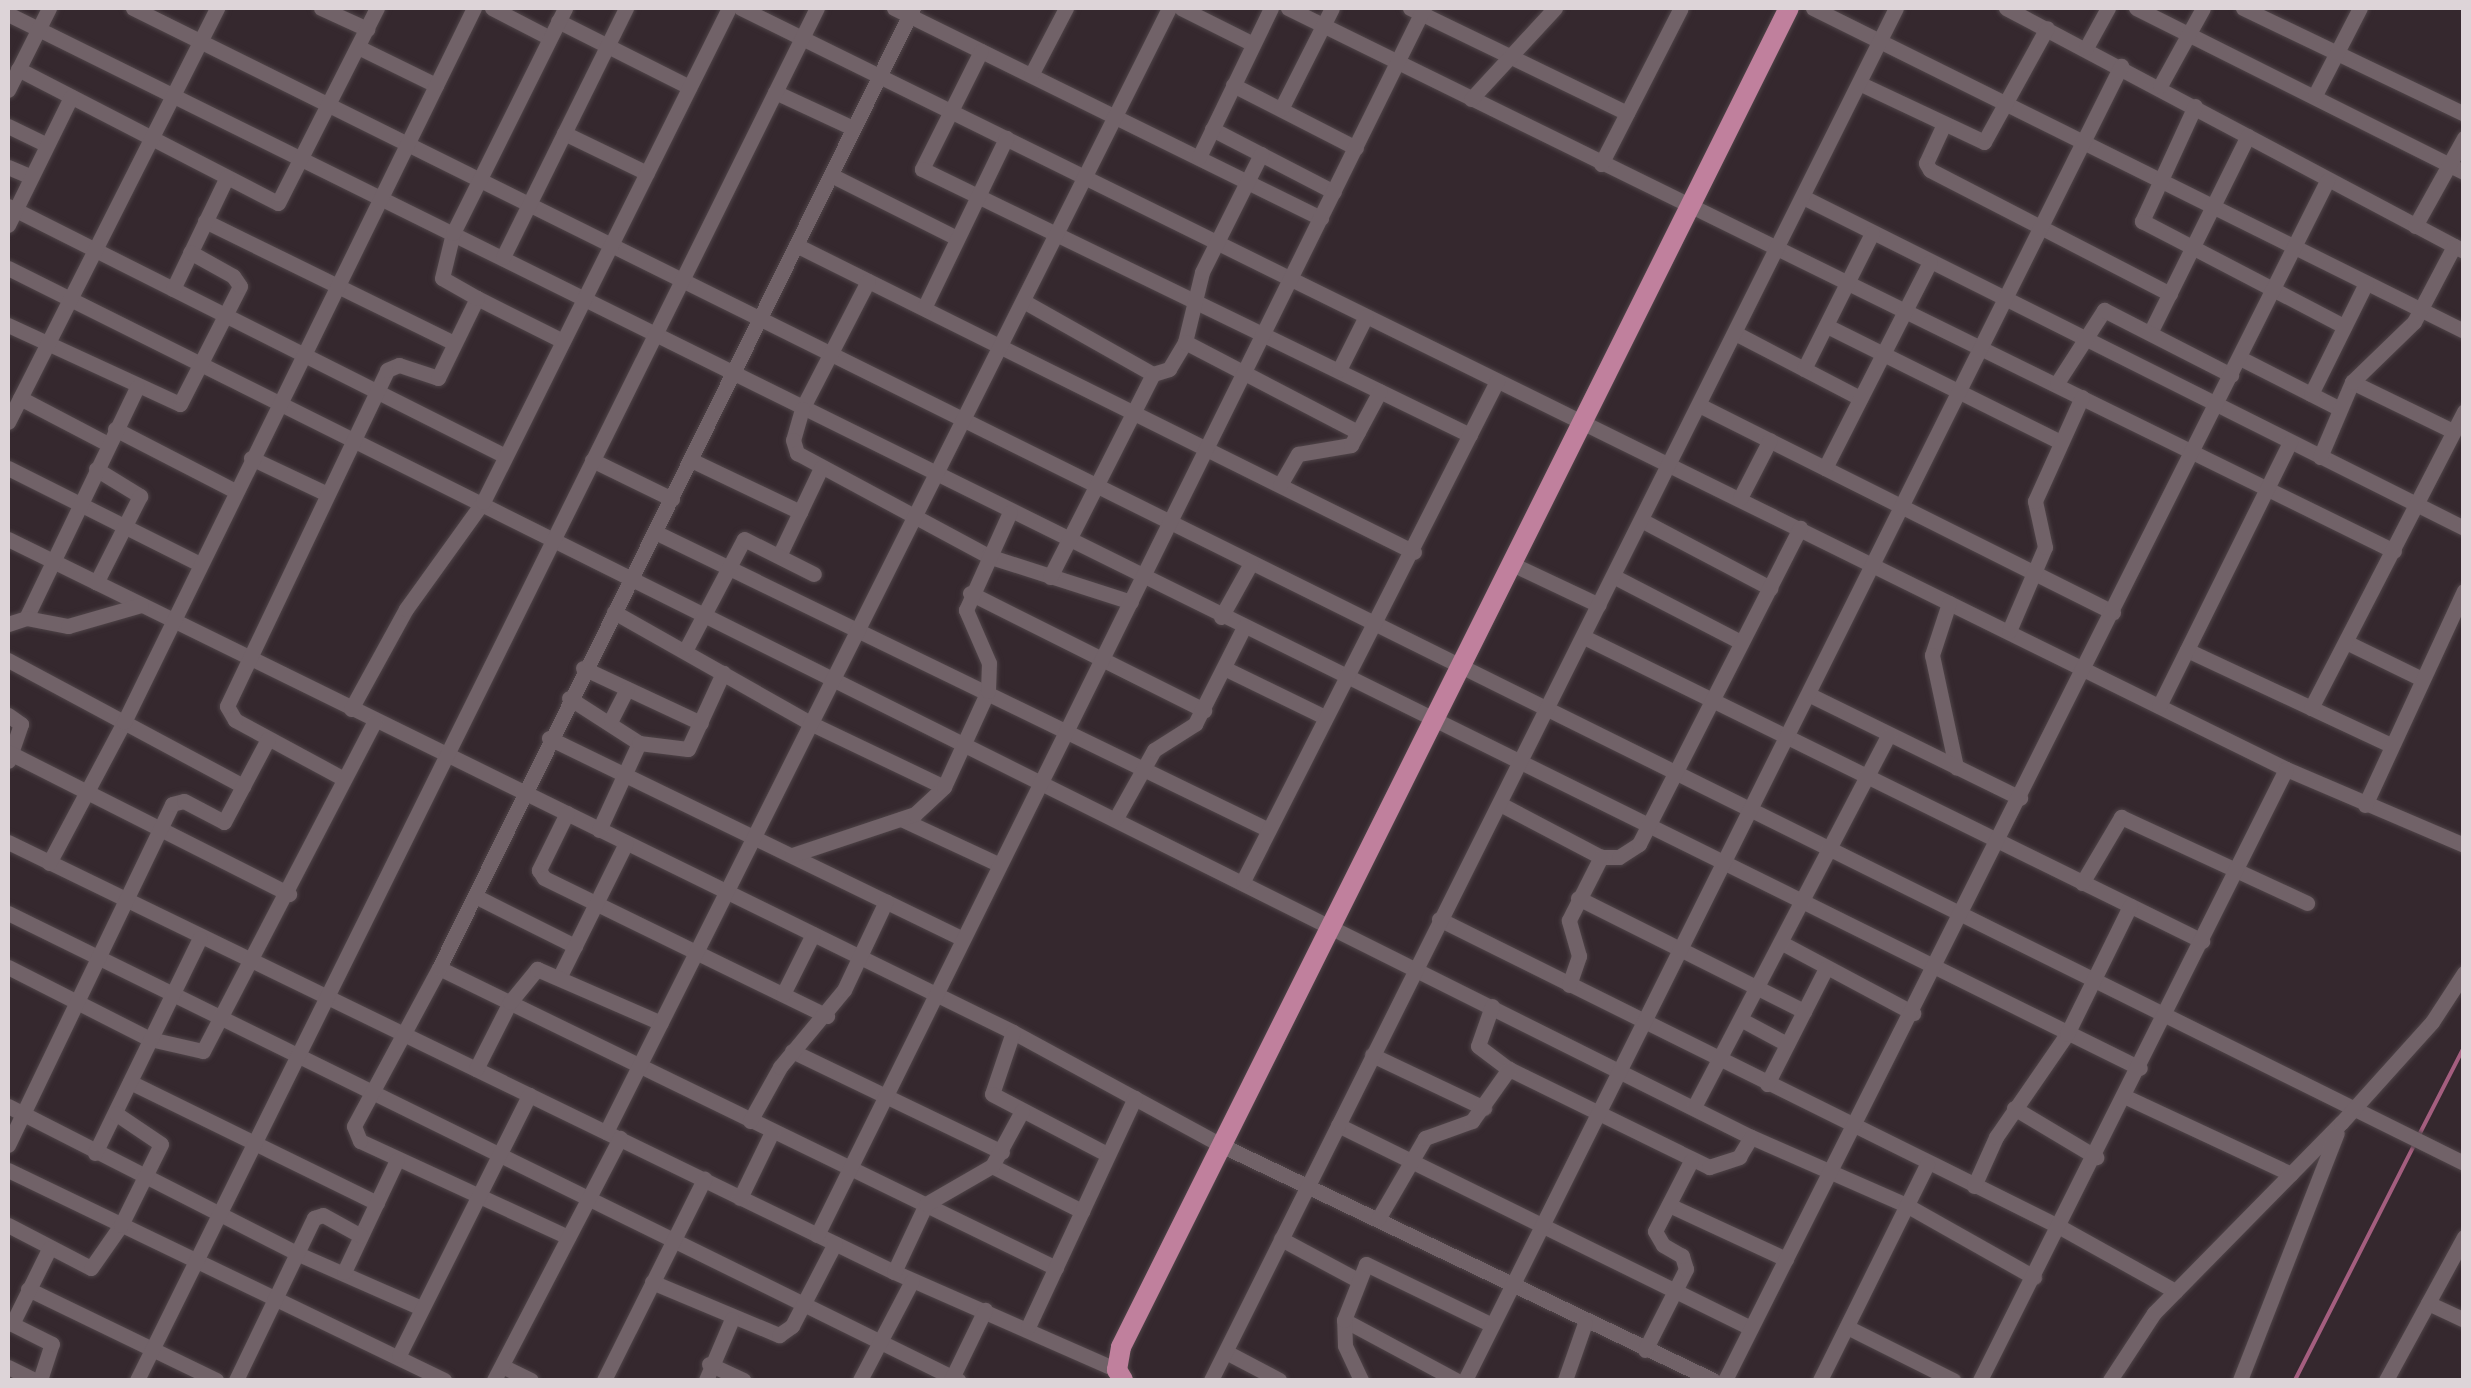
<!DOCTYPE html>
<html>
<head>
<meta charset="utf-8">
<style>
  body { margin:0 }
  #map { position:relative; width:2471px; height:1388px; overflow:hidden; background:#35282e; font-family:Figtree,sans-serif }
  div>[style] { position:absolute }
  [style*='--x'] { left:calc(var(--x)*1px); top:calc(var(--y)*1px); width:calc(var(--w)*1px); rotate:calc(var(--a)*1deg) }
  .stream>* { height:4px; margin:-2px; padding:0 2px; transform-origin:2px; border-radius:2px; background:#a45e7f }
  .roads { filter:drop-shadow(0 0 2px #4f4448) drop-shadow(0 0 2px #4f4448) }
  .minor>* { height:15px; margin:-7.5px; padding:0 7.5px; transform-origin:7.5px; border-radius:7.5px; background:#716268 }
  .major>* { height:20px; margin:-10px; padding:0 10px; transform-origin:10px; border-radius:10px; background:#c0809d }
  span { translate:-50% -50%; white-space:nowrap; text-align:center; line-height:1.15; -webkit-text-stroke:8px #2b1f24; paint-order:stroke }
  .frame { position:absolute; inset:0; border:10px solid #ddd4d8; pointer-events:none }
</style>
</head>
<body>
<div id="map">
  <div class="stream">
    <div style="--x:2418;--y:1137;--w:101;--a:-62.9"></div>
    <div style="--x:2295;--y:1380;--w:263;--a:-63.1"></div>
  </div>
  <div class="roads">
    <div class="minor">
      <div style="--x:133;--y:8;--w:2601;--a:26.36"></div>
      <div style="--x:321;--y:8;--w:51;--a:24.5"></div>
      <div style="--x:492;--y:8;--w:65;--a:27.3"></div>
      <div style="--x:741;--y:8;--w:1722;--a:26.22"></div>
      <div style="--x:2286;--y:769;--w:194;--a:23.1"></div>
      <div style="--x:894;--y:8;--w:476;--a:26.2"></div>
      <div style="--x:1181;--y:8;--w:80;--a:26.6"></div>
      <div style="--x:1288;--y:8;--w:1232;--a:26.15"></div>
      <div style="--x:1410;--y:8;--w:241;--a:25.8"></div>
      <div style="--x:1813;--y:8;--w:727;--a:26.39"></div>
      <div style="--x:2006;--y:8;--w:518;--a:27.95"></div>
      <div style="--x:2136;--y:8;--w:367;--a:26.6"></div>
      <div style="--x:2243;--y:8;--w:245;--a:25.6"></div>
      <div style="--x:8;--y:14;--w:2378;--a:26.31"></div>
      <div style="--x:558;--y:21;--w:147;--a:26.7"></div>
      <div style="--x:358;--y:47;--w:87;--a:26"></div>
      <div style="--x:2086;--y:48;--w:46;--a:-61.2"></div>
      <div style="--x:981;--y:51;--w:132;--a:116.6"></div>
      <div style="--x:922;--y:169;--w:609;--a:25.89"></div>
      <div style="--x:18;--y:69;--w:292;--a:27.3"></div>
      <div style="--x:278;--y:203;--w:219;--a:-63.1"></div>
      <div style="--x:1031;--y:75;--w:76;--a:-62.4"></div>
      <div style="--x:1861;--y:84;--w:136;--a:25.2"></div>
      <div style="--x:1984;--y:142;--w:130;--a:-61.1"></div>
      <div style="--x:1233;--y:85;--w:138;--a:27.1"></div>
      <div style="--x:2160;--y:86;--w:89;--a:-61.1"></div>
      <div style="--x:8;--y:90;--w:92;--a:-63.4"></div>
      <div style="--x:775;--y:92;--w:86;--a:24.8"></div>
      <div style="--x:2315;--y:95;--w:98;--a:-62.7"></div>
      <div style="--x:1471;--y:99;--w:124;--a:-47.3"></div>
      <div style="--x:2195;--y:106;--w:127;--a:114.7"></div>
      <div style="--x:2142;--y:221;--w:228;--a:27.5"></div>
      <div style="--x:1281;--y:109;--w:113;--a:-63.2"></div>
      <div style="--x:1944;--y:124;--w:43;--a:114.8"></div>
      <div style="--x:1926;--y:163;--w:8;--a:60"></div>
      <div style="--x:1930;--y:170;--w:270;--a:27.3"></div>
      <div style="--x:8;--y:126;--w:43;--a:26"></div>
      <div style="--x:1212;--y:129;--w:137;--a:27.3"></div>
      <div style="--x:564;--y:133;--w:92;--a:25.7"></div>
      <div style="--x:1199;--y:157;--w:165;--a:-64.2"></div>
      <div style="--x:1601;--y:164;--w:175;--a:-62.9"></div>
      <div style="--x:8;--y:167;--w:25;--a:23"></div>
      <div style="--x:831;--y:175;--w:141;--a:26.6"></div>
      <div style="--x:1803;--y:197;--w:739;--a:26.6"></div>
      <div style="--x:8;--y:206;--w:556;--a:26.7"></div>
      <div style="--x:205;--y:221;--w:277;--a:26.1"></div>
      <div style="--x:8;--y:225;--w:143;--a:-63.8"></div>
      <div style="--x:2415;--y:226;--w:101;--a:-60.9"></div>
      <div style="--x:796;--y:245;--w:690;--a:26.42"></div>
      <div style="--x:503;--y:257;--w:278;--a:-63.7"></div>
      <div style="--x:8;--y:268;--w:1948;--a:26.5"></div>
      <div style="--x:1751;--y:1137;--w:169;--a:23.7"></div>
      <div style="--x:1906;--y:1205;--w:147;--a:29.4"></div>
      <div style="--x:868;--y:281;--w:144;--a:117.3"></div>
      <div style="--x:802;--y:409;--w:32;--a:106"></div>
      <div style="--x:793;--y:440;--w:14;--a:73"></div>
      <div style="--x:797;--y:453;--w:217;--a:28.3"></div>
      <div style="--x:988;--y:556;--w:150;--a:17.8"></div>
      <div style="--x:173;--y:289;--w:124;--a:-64.3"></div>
      <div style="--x:477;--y:298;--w:96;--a:26.6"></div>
      <div style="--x:1025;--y:302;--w:147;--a:29.4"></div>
      <div style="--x:1153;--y:374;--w:17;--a:-17"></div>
      <div style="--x:1169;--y:369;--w:31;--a:-59"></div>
      <div style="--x:1185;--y:342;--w:72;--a:-76.3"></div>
      <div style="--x:1202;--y:272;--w:132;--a:-63.4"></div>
      <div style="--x:924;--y:308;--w:189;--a:-64.2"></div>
      <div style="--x:8;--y:325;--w:189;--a:24.7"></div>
      <div style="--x:180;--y:404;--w:132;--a:-63"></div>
      <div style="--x:240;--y:286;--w:12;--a:-125"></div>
      <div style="--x:233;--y:276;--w:49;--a:-150.8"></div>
      <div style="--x:1827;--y:326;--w:259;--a:26.4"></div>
      <div style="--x:1735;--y:333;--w:141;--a:27.5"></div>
      <div style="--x:2150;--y:333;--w:220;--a:-63.6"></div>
      <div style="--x:1185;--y:342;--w:195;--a:27.5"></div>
      <div style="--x:2240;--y:358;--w:110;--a:27"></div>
      <div style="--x:1804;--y:369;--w:152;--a:-63.4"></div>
      <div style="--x:1339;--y:370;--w:60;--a:-63.4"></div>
      <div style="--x:2352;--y:382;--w:112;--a:25.9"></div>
      <div style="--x:2057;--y:383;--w:87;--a:-57.2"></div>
      <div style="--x:2104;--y:310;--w:143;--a:27.1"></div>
      <div style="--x:2311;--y:394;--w:124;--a:-63.6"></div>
      <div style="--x:20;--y:398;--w:99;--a:27.6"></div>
      <div style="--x:1699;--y:405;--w:463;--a:26.6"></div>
      <div style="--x:8;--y:422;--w:464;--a:-63.2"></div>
      <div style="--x:115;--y:429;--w:135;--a:27.3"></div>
      <div style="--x:2320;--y:457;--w:82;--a:-66.9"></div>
      <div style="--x:2352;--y:382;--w:86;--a:-44.1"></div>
      <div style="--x:2414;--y:322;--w:86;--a:-62.2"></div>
      <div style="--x:251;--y:458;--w:84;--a:25.3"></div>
      <div style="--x:592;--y:460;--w:89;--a:26"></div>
      <div style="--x:691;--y:460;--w:121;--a:25.5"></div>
      <div style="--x:8;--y:468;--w:215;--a:26.6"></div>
      <div style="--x:1825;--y:468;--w:231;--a:-63"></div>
      <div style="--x:96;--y:469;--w:52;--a:31.5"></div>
      <div style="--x:140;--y:496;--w:97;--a:116.8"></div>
      <div style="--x:1280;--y:485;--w:36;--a:-60"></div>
      <div style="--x:1298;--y:454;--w:54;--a:-9.6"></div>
      <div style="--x:1351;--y:445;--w:61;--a:-61.8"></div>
      <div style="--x:1740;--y:498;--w:65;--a:-62.7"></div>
      <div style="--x:1643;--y:521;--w:144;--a:27.8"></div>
      <div style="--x:655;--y:532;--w:682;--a:25.89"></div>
      <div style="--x:8;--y:539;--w:1119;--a:26.13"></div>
      <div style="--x:1013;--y:1032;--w:239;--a:28.5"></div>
      <div style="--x:1223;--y:1146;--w:543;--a:25.53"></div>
      <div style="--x:779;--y:556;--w:98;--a:-64.5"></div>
      <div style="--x:1510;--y:563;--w:98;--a:25.3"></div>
      <div style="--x:1613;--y:576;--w:144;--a:27.3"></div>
      <div style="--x:1050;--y:577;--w:228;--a:-63.1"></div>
      <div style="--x:970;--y:593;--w:262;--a:26.6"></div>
      <div style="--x:1949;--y:603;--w:55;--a:108.1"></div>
      <div style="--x:1932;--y:655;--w:115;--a:77.9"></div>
      <div style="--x:614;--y:612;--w:225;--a:29.5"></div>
      <div style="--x:810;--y:723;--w:148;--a:25.5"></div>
      <div style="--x:1221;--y:617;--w:62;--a:-60.9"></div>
      <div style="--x:26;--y:618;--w:256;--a:-64.3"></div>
      <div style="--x:8;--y:624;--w:19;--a:-18"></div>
      <div style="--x:26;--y:618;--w:43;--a:10.8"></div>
      <div style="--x:68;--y:626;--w:76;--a:-16"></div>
      <div style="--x:2009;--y:631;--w:91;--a:-66.8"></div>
      <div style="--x:2045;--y:547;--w:47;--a:-102.3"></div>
      <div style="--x:2035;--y:501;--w:114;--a:-65.7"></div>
      <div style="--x:1584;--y:637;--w:689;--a:26.19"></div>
      <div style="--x:2346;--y:642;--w:85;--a:26"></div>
      <div style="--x:686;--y:649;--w:124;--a:-62.2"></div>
      <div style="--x:744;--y:539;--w:78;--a:26.6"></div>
      <div style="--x:2187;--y:650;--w:225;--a:25"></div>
      <div style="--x:8;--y:660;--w:267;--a:28.2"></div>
      <div style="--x:583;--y:668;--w:130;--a:25"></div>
      <div style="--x:1224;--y:668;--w:112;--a:25.9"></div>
      <div style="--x:1810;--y:695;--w:234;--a:26.1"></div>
      <div style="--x:569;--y:698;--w:83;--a:32.7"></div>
      <div style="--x:2159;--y:706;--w:295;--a:-63.6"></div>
      <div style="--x:2311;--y:708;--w:334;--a:-62.7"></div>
      <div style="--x:351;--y:709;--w:114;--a:-61.2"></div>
      <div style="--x:406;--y:609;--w:132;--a:-54.3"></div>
      <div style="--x:483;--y:502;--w:552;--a:-63.53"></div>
      <div style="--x:8;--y:715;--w:16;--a:35"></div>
      <div style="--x:21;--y:724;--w:39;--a:109"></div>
      <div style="--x:611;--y:720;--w:35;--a:-63"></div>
      <div style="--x:549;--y:738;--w:458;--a:25.9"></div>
      <div style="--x:8;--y:752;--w:315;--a:26.8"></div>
      <div style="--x:344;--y:779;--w:124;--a:-151.6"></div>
      <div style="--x:235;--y:720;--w:16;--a:-120"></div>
      <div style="--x:227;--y:706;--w:372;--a:-64.5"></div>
      <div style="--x:387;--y:370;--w:13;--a:-23"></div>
      <div style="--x:399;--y:365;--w:41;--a:18.4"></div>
      <div style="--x:438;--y:378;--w:89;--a:-64"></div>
      <div style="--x:477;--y:298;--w:40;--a:-150.3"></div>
      <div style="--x:442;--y:278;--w:46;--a:-76.3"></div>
      <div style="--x:453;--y:233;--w:251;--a:-63.5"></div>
      <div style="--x:1502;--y:805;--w:112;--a:27.7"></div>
      <div style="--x:1601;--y:857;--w:18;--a:0"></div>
      <div style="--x:1619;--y:857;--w:24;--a:-33"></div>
      <div style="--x:1639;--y:844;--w:355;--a:-63"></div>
      <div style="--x:2365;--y:805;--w:236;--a:-65.2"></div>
      <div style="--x:567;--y:813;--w:64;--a:116.2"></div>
      <div style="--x:539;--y:870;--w:9;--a:58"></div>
      <div style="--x:544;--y:878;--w:315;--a:26"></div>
      <div style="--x:1116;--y:818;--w:78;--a:-60.8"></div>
      <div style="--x:1154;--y:750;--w:49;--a:-32.4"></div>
      <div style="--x:1195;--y:724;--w:109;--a:-63.2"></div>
      <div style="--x:901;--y:819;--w:107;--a:24.9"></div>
      <div style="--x:599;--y:830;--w:96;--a:-65.3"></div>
      <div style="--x:639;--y:743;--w:49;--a:7"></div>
      <div style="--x:688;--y:749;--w:84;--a:-65.3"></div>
      <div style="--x:8;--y:842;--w:985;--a:25.89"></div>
      <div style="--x:894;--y:1272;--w:244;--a:23.7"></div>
      <div style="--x:792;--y:855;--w:130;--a:-18.4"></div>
      <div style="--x:915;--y:814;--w:40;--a:-43"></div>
      <div style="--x:944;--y:787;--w:106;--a:-65.4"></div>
      <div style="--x:988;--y:691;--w:28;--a:-88"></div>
      <div style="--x:989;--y:663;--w:58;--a:-113.5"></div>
      <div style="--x:966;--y:610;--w:107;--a:-65.8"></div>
      <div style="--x:49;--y:863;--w:160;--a:-62"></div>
      <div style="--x:124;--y:722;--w:795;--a:-63.89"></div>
      <div style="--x:1243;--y:881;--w:561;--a:-63.07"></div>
      <div style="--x:2082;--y:883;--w:77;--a:-59.4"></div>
      <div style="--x:2121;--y:817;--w:205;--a:24.8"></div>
      <div style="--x:475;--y:896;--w:112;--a:26.6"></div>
      <div style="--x:1578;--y:898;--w:253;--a:26.6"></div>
      <div style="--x:8;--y:913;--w:1059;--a:26.18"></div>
      <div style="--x:1439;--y:919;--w:693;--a:26.38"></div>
      <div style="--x:2060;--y:1227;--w:132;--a:29.1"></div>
      <div style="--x:1782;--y:943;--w:149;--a:28.1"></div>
      <div style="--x:8;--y:967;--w:159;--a:26.9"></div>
      <div style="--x:150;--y:1039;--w:54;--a:12.8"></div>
      <div style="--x:203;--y:1051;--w:372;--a:-62.5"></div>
      <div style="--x:439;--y:968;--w:686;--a:25.93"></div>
      <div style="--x:560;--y:976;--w:148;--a:-63.6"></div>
      <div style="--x:1569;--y:985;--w:31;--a:-71"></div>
      <div style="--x:1579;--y:956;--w:37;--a:-106"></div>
      <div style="--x:1569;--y:920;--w:71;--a:-63.1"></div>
      <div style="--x:783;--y:994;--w:67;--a:-63.4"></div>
      <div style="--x:1492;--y:1006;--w:42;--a:109.3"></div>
      <div style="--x:1478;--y:1046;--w:39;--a:37"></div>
      <div style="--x:1509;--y:1069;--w:223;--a:26.1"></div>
      <div style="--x:1709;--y:1167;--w:32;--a:-18"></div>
      <div style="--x:1739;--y:1157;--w:23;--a:-59"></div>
      <div style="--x:1742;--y:1020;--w:51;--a:28.1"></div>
      <div style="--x:1013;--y:1032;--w:65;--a:108.7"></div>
      <div style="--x:992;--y:1094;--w:130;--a:27.6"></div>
      <div style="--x:792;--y:1051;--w:233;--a:25.7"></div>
      <div style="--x:1372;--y:1055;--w:124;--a:25.3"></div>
      <div style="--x:476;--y:1069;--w:75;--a:-63.1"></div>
      <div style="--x:510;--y:1002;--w:43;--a:-50.7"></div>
      <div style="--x:537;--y:969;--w:135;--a:23.5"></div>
      <div style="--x:130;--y:1082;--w:275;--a:26.1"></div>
      <div style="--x:1767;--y:1084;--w:130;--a:-63"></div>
      <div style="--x:2126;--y:1097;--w:182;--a:25"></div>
      <div style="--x:8;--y:1106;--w:323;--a:27"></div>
      <div style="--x:296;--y:1253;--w:137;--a:23.7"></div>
      <div style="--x:1694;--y:1107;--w:419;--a:-62.4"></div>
      <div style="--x:2014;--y:1108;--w:96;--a:30.9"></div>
      <div style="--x:750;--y:1121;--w:62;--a:-60.9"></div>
      <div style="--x:780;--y:1067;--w:100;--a:-50.3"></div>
      <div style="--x:844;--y:990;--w:98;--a:-64.7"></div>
      <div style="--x:1338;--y:1125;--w:460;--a:26.2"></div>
      <div style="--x:606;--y:1132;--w:1257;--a:-63.39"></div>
      <div style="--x:8;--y:1145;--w:378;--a:-64.3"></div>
      <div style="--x:172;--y:804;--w:12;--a:-14"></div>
      <div style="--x:184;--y:801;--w:45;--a:27.7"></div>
      <div style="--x:224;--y:822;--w:94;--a:-62.1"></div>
      <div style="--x:95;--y:1153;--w:239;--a:-64"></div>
      <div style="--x:992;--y:1166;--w:101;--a:26.6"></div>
      <div style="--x:8;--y:1170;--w:484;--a:25.7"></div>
      <div style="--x:1974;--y:1186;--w:54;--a:-65.8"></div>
      <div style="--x:1996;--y:1137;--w:125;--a:-55.4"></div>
      <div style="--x:2067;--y:1034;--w:143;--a:-63.8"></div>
      <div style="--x:740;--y:1198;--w:73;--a:-64.1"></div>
      <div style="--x:1669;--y:1205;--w:129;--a:24.8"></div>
      <div style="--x:1378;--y:1219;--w:94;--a:-59.9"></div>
      <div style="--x:1425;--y:1138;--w:50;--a:-19.9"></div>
      <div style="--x:1472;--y:1121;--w:64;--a:-54.6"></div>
      <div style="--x:8;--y:1225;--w:93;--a:27.4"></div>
      <div style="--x:91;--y:1268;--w:52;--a:-55.1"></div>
      <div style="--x:121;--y:1225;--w:90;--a:-63.7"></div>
      <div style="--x:161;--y:1144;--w:55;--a:-146"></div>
      <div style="--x:817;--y:1235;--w:1369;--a:-63.68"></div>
      <div style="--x:568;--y:1237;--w:229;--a:-155.2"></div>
      <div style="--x:360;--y:1141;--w:16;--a:-112"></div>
      <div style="--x:354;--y:1126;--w:179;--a:-61.7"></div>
      <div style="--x:439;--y:968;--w:1071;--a:-63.72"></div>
      <div style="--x:1281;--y:1239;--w:85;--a:28.1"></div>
      <div style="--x:344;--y:1272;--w:124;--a:-64.7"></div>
      <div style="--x:894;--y:1272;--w:75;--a:-64.8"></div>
      <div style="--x:926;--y:1204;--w:76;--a:-29.9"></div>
      <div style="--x:992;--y:1166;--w:63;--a:-61.4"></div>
      <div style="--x:652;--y:1282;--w:138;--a:22.7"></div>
      <div style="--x:779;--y:1335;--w:16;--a:-35"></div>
      <div style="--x:792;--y:1326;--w:93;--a:-62.6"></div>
      <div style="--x:28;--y:1289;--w:209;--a:25.8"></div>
      <div style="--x:2428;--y:1303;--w:40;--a:25"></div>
      <div style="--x:1344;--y:1320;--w:127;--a:28.2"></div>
      <div style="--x:1028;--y:1327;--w:253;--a:-65"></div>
      <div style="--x:1847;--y:1327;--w:119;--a:26.6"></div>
      <div style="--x:1645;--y:1350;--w:91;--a:-63.2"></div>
      <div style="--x:1686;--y:1269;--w:14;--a:-107"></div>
      <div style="--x:1682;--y:1256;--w:22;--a:-150"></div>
      <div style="--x:1663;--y:1245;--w:16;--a:-120"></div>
      <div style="--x:1655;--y:1231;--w:79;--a:-62.8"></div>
      <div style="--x:1226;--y:1352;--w:60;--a:27.8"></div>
      <div style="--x:399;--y:1355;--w:291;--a:-63.4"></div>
      <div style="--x:709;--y:1364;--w:38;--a:25"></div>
      <div style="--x:502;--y:1366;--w:32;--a:26"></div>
      <div style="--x:8;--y:1367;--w:30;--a:26"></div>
      <div style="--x:40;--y:1380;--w:38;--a:-72"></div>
      <div style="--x:52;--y:1344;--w:45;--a:-153.4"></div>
      <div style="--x:12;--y:1324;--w:84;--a:-63.7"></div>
      <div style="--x:137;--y:1380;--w:1531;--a:-63.64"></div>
      <div style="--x:236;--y:1380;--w:180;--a:-64.3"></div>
      <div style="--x:314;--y:1218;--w:9;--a:-18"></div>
      <div style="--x:323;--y:1215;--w:43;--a:28.9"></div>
      <div style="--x:494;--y:1380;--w:273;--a:-62.5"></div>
      <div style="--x:604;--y:1380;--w:225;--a:-63.5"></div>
      <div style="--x:706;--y:1380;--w:66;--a:-66.9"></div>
      <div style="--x:860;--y:1380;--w:112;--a:-62.3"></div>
      <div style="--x:951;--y:1380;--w:78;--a:-64.1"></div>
      <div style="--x:1211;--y:1380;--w:1533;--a:-63.47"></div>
      <div style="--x:1361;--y:1380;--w:38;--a:-115"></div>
      <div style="--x:1345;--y:1345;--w:25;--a:-92"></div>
      <div style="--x:1344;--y:1320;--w:60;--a:-68.6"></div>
      <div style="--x:1366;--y:1264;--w:140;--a:25.8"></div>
      <div style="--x:1465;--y:1380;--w:1469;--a:-63.47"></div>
      <div style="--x:1565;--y:1380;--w:60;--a:-70.7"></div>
      <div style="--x:1725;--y:1380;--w:1342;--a:-63.34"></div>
      <div style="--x:1820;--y:1380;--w:241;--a:-63.6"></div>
      <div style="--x:1980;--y:1380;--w:683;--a:-63.4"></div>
      <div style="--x:2110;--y:1380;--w:80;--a:-56.7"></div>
      <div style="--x:2154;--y:1313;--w:267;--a:-45.5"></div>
      <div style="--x:2341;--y:1123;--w:136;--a:-48"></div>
      <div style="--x:2432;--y:1022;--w:59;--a:-56.9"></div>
      <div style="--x:2240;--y:1380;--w:265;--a:-68.6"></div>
      <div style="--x:2386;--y:1380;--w:163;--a:-61.4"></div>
    </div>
    <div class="major">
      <div style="--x:1123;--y:1380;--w:12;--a:-121"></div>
      <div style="--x:1117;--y:1370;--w:23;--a:-80"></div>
      <div style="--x:1121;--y:1347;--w:1496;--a:-63.49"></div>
    </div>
  </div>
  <div class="frame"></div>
</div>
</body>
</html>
